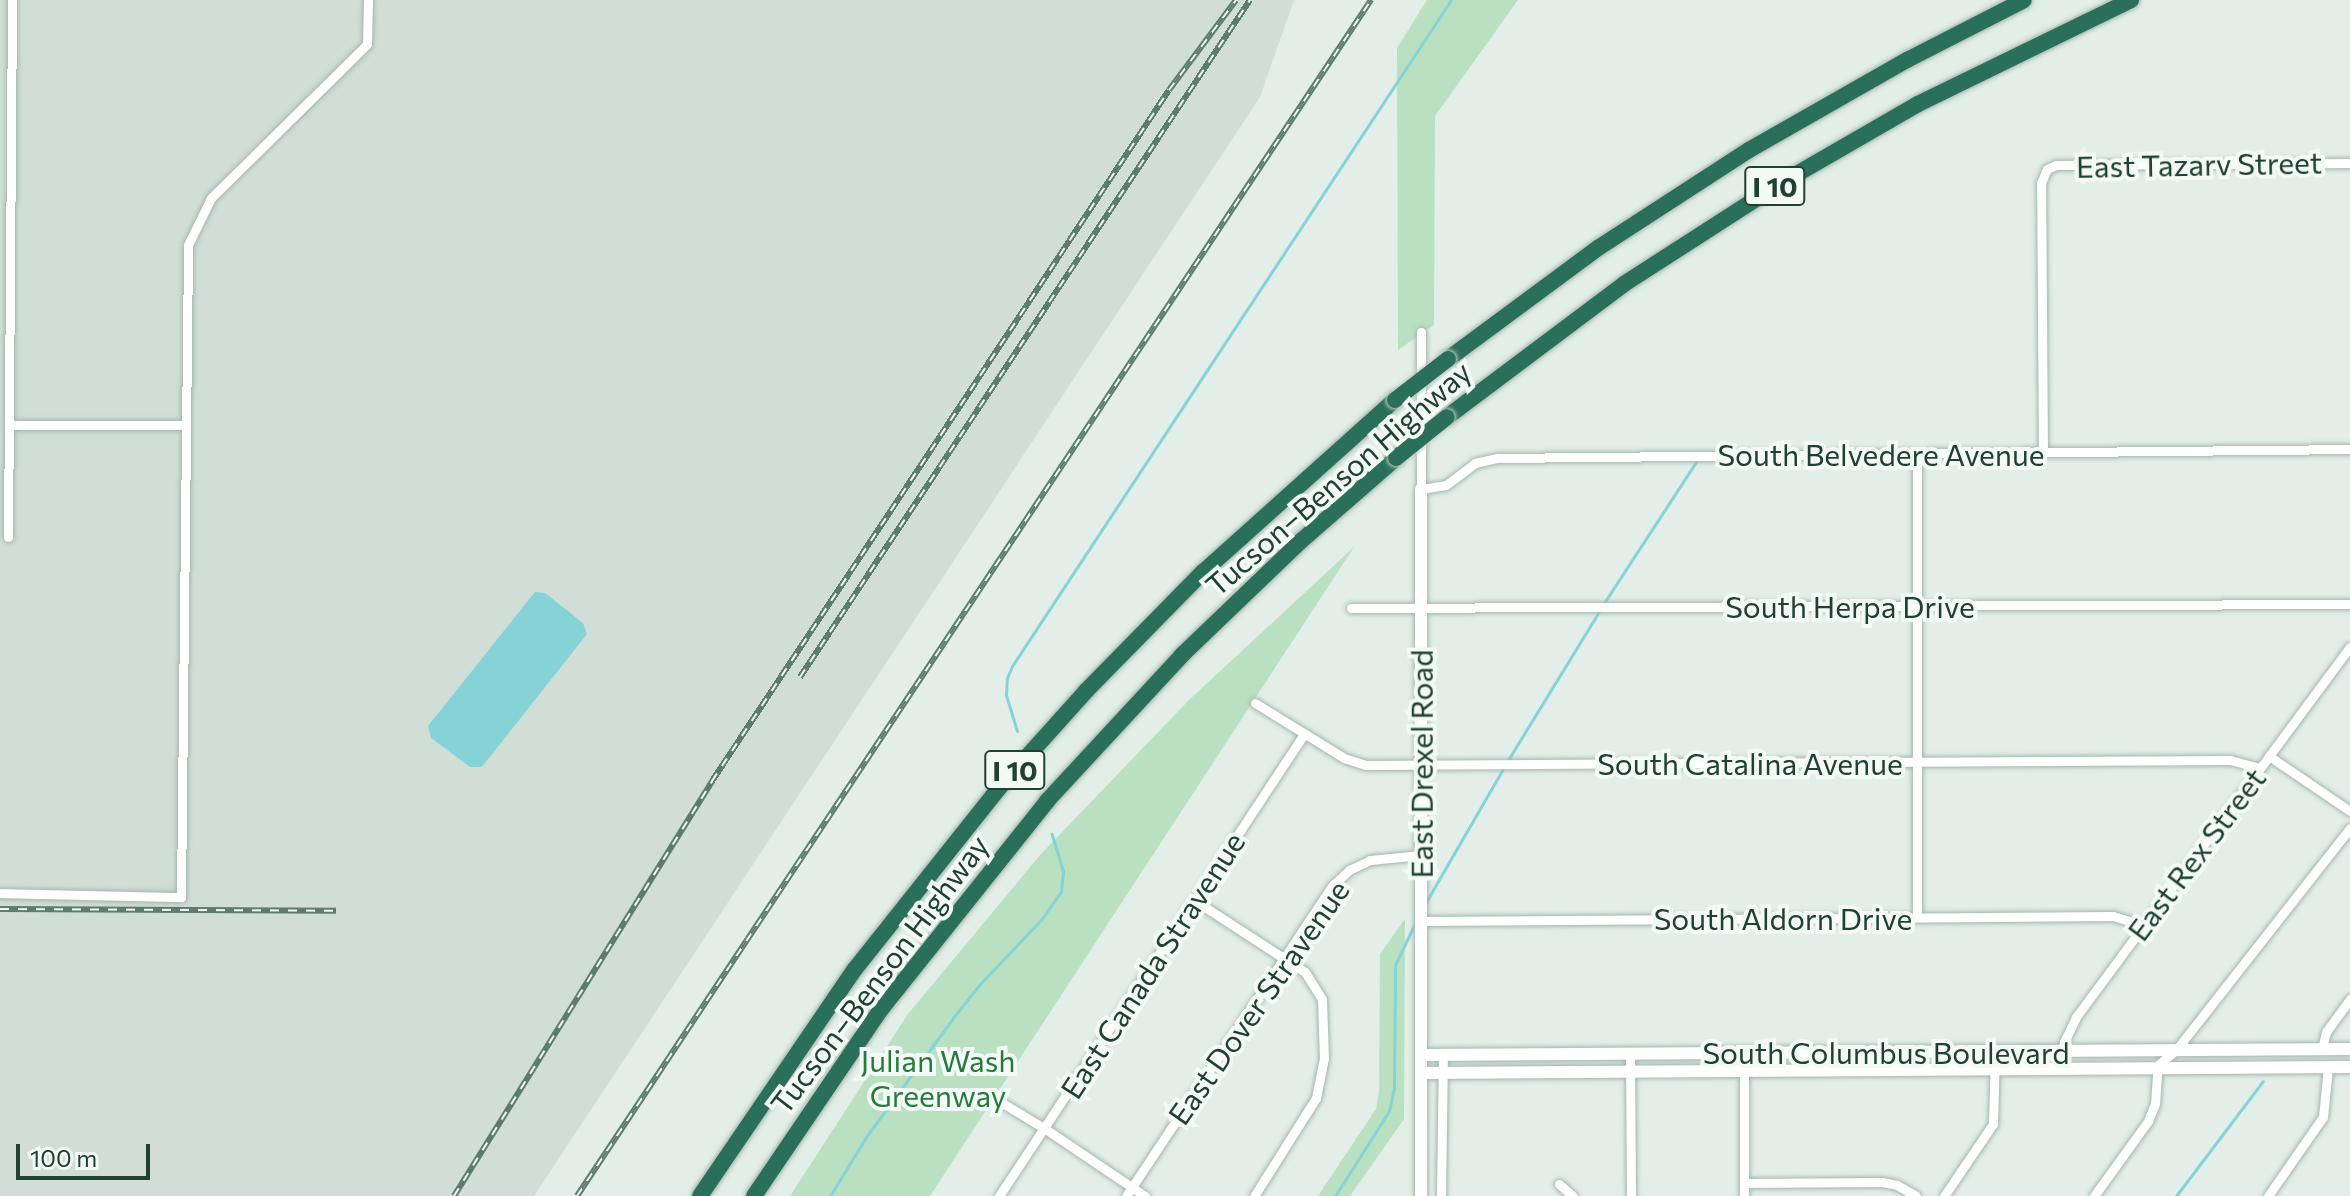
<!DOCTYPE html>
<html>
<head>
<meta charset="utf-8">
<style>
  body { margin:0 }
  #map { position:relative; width:2350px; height:1196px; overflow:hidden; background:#e2eee7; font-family:Commissioner,sans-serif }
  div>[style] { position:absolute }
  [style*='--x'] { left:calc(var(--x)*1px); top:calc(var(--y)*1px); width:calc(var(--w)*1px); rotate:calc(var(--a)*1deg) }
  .built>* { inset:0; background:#d0ded6 }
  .green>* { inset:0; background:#b9e0c0 }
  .water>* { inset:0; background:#86d3d7 }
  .stream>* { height:3px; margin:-1.5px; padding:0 1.5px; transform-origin:1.5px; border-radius:1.5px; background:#86d3d7 }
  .roads { filter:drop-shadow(0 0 2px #a4b6ae) drop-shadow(0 0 2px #a4b6ae) }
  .street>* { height:9px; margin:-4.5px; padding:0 4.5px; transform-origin:4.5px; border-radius:4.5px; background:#fff }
  .secondary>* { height:12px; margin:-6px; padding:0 6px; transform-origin:6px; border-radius:6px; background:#fff }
  .highway>* { height:16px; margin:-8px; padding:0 8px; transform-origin:8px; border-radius:8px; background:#2a6f59 }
  .rail>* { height:6px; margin-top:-3px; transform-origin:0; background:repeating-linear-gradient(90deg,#f3faf6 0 9px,#5b7c6f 0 18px); box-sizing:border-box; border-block:2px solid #5b7c6f }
  .bridges { filter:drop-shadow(0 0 2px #c1cac6) drop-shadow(0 0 2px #c1cac6) }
  .highway-bridge>* { height:16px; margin:-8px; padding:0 8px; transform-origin:8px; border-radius:8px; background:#2a6f59 }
  span { translate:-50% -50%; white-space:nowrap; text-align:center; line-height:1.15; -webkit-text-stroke:8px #f3faf6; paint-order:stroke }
  .shield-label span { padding:2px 6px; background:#f3faf6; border:2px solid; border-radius:6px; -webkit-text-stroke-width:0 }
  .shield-label { font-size:28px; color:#204034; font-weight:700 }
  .street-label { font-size:30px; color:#204034 }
  .park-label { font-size:30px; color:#277a3f }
  .scale { position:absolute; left:16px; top:1144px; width:134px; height:36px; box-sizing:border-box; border:4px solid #204034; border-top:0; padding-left:10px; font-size:24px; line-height:28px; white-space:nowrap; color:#204034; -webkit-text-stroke:6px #f3faf6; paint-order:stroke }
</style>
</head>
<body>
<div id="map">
  <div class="built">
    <div style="clip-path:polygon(0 0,1294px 0,1260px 97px,534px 1196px,0 1196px)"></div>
  </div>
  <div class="green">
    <div style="clip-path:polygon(1427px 0,1518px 0,1435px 116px,1434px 325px,1398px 350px,1397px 48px)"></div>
    <div style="clip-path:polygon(1354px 547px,930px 1196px,790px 1196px,908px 1014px,1041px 854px,1189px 700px)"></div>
    <div style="clip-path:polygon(1405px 919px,1404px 1119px,1350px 1196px,1318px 1196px,1376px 1109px,1379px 1092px,1380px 954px)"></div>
  </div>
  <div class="water">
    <div style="clip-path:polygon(535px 592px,545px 593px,583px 623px,587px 634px,485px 763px,481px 767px,470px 767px,431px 738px,428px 726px)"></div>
  </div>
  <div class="stream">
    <div style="--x:1604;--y:603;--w:172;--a:-56.9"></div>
    <div style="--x:1017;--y:731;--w:38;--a:-107"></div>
    <div style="--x:1006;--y:695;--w:17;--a:-87"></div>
    <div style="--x:1007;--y:678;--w:13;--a:-67"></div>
    <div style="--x:1012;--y:666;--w:798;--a:-56.61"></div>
    <div style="--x:1508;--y:760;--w:176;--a:-58.5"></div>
    <div style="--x:1426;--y:902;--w:156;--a:-60"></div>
    <div style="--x:830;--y:1196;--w:69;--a:-58.6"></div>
    <div style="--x:866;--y:1137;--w:147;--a:-53.8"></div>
    <div style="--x:953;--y:1018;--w:42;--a:-51.8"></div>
    <div style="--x:979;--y:985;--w:90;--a:-46.4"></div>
    <div style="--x:1041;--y:920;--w:35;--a:-55"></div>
    <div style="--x:1061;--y:891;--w:20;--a:-84"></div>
    <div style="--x:1063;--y:871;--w:39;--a:-107"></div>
    <div style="--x:1335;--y:1196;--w:101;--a:-57.6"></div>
    <div style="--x:1389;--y:1111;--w:24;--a:-78"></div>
    <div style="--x:1394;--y:1088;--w:123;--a:-89.5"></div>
    <div style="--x:1395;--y:965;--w:51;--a:-64.4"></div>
    <div style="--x:2176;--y:1196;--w:144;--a:-52.9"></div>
  </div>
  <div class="roads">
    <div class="street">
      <div style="--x:1421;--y:332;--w:157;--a:90"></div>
      <div style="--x:1421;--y:489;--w:25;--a:-9"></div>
      <div style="--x:1446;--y:485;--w:36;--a:-37"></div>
      <div style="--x:1475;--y:463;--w:23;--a:-13"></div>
      <div style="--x:1497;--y:458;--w:853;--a:-0.6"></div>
      <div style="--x:9;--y:425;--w:177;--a:0"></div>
      <div style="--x:2043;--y:453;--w:270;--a:-90.4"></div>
      <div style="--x:2041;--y:183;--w:15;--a:-67"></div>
      <div style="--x:2047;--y:169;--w:10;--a:-24"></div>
      <div style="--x:2056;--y:165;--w:294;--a:-0.4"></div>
      <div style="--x:1917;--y:455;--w:462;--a:90"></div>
      <div style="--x:8;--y:537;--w:537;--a:-89.57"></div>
      <div style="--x:1351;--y:608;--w:999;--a:-0.23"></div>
      <div style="--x:1255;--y:703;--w:105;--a:31.7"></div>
      <div style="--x:1344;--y:758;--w:23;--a:18"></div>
      <div style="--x:1366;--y:765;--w:864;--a:-0.33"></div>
      <div style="--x:2230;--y:760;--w:31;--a:15"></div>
      <div style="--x:2269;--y:756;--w:98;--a:34.2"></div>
      <div style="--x:0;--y:893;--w:181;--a:1.3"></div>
      <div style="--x:181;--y:897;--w:652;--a:-89.38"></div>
      <div style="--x:188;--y:245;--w:52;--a:-63.9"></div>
      <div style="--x:211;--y:198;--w:219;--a:-44.6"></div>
      <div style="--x:367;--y:44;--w:44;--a:-88.7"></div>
      <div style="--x:1194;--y:900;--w:132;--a:33"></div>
      <div style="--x:1305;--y:972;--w:32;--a:58"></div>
      <div style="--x:1322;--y:999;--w:59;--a:88.1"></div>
      <div style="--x:1324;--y:1058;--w:41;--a:101.3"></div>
      <div style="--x:1316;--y:1098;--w:116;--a:122.3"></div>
      <div style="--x:1421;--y:921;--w:692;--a:-0.41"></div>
      <div style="--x:2113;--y:916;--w:31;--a:17"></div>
      <div style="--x:2322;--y:1049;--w:17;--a:-77"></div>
      <div style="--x:2326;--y:1032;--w:41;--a:-54"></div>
      <div style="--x:1630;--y:1053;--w:143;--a:89.6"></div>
      <div style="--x:1744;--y:1053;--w:143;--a:90"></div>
      <div style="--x:2062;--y:1069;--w:27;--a:-86"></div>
      <div style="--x:2064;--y:1042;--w:28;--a:-64"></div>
      <div style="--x:2076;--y:1017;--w:460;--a:-53.5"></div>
      <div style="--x:992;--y:1101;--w:7;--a:0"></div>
      <div style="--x:999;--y:1101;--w:52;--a:31"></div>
      <div style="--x:1044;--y:1128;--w:122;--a:34"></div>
      <div style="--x:1744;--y:1183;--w:138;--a:-0.4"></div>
      <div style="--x:1882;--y:1182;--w:15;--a:11"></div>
      <div style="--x:1897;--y:1185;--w:22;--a:30"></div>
      <div style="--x:1559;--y:1184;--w:18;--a:41"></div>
      <div style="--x:999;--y:1196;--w:554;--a:-56.57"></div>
      <div style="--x:1126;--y:1196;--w:374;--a:-56.4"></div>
      <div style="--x:1333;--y:885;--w:22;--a:-43"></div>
      <div style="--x:1349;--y:870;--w:23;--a:-25"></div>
      <div style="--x:1370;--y:860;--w:51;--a:-5.6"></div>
      <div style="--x:1441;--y:1196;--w:141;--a:-89.2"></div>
      <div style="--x:1944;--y:1196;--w:87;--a:-55.8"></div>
      <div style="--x:1993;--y:1124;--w:73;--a:-88.4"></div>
      <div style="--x:2094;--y:1196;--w:92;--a:-54.2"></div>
      <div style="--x:2148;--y:1121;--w:18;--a:-68"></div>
      <div style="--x:2155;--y:1104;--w:39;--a:-86"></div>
      <div style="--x:2158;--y:1065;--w:23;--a:-40"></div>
      <div style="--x:2176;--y:1050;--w:282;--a:-51.9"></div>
      <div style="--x:2268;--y:1196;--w:96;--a:-55.2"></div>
      <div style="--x:2323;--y:1117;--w:50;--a:-84.3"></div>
    </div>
    <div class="secondary">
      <div style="--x:1421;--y:1055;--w:929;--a:-0.37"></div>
      <div style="--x:1421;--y:1073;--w:929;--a:-0.37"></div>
      <div style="--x:1421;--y:1196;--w:707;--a:-90"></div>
    </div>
    <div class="highway">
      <div style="--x:1448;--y:359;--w:187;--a:-36.5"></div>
      <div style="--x:1598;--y:248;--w:180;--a:-33"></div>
      <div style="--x:1749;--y:150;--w:182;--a:-29.7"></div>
      <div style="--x:1907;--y:60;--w:131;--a:-27.1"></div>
      <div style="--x:1447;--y:417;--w:221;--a:-36.9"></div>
      <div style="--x:1624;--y:284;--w:181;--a:-32.8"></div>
      <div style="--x:1776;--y:186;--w:164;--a:-30"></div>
      <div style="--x:1918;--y:104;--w:237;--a:-26"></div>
      <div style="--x:700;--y:1196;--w:275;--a:-55.7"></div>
      <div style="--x:855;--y:969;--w:231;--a:-51.5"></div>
      <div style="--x:999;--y:788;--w:130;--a:-48.1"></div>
      <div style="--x:1086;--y:691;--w:167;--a:-45.5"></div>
      <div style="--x:1203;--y:572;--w:258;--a:-41.9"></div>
      <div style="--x:754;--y:1196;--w:227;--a:-55.8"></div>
      <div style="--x:882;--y:1008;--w:265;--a:-51.4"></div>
      <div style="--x:1047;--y:801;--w:199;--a:-47.2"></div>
      <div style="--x:1182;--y:655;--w:165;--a:-43.8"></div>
      <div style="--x:1301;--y:541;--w:126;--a:-41.1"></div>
    </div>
  </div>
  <div class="rail">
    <div style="--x:800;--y:677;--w:813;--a:-56.39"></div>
    <div style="--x:0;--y:909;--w:336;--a:0.3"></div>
    <div style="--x:454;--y:1196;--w:489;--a:-58.1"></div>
    <div style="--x:712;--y:781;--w:828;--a:-56.52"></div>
    <div style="--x:1169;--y:90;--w:112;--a:-53.3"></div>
    <div style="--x:577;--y:1196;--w:1436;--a:-56.42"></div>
  </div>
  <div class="bridges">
    <div class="highway-bridge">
      <div style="--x:1395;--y:400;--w:67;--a:-37.7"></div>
      <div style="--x:1396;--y:458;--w:65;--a:-38.8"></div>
    </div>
  </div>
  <div class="shield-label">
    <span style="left:1775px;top:186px">I 10</span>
    <span style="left:1015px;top:770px">I 10</span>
  </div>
  <div class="street-label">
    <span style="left:2199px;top:164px;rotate:-1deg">East Tazarv Street</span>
    <span style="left:1881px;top:454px">South Belvedere Avenue</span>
    <span style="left:1338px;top:478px;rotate:-41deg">Tucson–Benson Highway</span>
    <span style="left:1850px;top:606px">South Herpa Drive</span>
    <span style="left:1750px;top:763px">South Catalina Avenue</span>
    <span style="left:1421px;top:764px;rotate:-90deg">East Drexel Road</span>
    <span style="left:2196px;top:854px;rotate:-53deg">East Rex Street</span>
    <span style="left:1783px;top:918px">South Aldorn Drive</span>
    <span style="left:1152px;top:965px;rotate:-57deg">East Canada Stravenue</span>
    <span style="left:879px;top:974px;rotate:-53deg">Tucson–Benson Highway</span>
    <span style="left:1258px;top:1002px;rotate:-55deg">East Dover Stravenue</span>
    <span style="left:1886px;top:1052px">South Columbus Boulevard</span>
  </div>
  <div class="park-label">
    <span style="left:938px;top:1077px">Julian Wash<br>Greenway</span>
  </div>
  <div class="scale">100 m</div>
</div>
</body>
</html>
